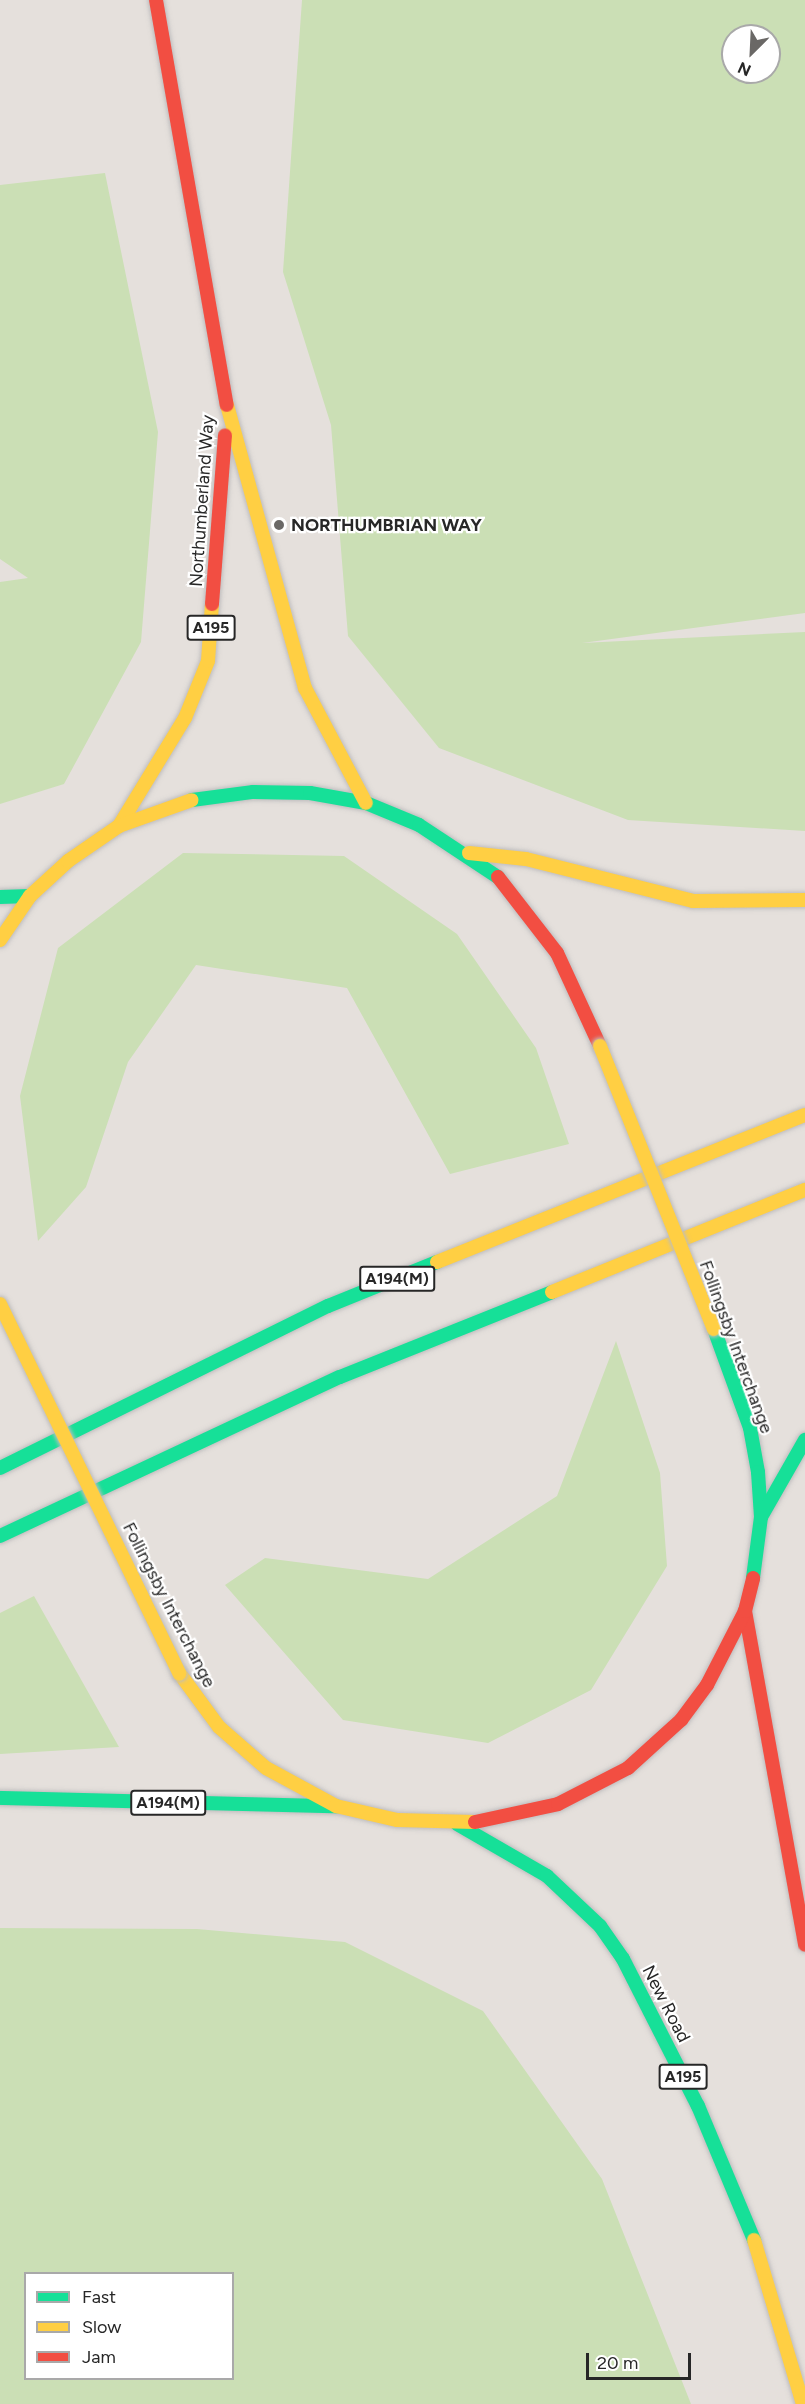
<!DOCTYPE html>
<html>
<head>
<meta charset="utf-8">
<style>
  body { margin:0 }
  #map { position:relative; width:805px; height:2404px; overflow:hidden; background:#e5e0dc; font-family:Figtree,sans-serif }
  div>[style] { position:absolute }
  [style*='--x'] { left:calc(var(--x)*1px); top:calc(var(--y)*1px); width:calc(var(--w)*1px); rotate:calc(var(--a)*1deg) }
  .green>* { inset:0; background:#cbdfb5 }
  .roads { filter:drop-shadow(0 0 2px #bfbdbe) drop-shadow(0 0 2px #bfbdbe) }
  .fast>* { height:14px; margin:-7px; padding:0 7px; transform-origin:7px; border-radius:7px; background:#16e098 }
  .slow>* { height:14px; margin:-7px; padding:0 7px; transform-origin:7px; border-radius:7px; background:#ffcf43 }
  .jam>* { height:14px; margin:-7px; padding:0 7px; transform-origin:7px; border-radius:7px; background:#f24e42 }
  .bridges { filter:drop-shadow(0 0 2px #bebcbb) drop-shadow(0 0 2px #bebcbb) }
  .slow-bridge>* { height:14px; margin:-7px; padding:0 7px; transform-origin:7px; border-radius:7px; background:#ffcf43 }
  .dots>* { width:16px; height:16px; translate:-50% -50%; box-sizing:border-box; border:3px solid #fff; border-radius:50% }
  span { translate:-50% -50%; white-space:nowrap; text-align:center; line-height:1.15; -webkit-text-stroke:4.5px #fff; paint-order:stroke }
  .shield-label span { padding:2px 4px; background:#fff; border:2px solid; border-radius:4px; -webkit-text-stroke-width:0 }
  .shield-label { font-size:16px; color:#272727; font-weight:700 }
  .street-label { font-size:18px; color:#272727 }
  .poi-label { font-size:18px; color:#272727; font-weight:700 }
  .left { translate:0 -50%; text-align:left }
  .legend { position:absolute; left:24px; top:2272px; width:210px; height:108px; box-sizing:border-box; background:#fff; border:2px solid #a9a9a9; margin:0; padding:8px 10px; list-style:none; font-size:18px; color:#272727 }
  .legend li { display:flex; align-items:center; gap:12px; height:30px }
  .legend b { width:30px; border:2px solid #a9a9a9 }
  .north { position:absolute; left:721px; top:24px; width:60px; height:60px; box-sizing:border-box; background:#fff; border:2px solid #a9a9a9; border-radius:50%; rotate:204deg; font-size:16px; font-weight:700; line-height:24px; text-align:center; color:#272727 }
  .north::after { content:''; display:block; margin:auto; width:21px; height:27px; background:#6a6866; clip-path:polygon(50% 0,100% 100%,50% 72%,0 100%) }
  .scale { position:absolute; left:586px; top:2353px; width:105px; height:27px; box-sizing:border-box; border:3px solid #272727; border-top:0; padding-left:8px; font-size:18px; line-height:21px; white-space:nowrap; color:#272727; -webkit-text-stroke:4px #fff; paint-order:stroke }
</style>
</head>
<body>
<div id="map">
  <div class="green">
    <div style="clip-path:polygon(evenodd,302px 0,805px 0,805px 613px,582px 643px,805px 632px,805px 831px,628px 820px,439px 748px,348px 636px,331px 425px,283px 272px,302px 0,733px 36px,769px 36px,769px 72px,733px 72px,733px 36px)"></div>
    <div style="clip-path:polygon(105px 173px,158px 432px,141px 642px,64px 784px,0 804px,0 582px,28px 578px,0 559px,0 185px)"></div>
    <div style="clip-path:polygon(183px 853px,344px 856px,457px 934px,536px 1048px,569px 1144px,450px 1174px,347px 988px,196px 965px,128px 1062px,86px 1187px,38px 1241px,20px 1096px,58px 948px)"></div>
    <div style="clip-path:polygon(616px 1341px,660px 1473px,667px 1566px,591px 1690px,488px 1743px,343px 1720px,225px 1585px,265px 1558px,428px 1579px,557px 1496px)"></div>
    <div style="clip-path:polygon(34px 1596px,119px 1747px,0 1754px,0 1613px)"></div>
    <div style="clip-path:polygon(evenodd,0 1928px,197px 1929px,345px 1942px,483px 2011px,602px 2179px,691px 2404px,0 2404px,0 1928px,26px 2274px,232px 2274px,232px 2378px,26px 2378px,26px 2274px)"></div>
  </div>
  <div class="roads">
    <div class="fast">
      <div style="--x:192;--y:800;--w:62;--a:-7.5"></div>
      <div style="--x:253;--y:792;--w:57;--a:1"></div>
      <div style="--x:310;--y:793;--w:57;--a:10.1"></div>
      <div style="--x:366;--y:803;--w:57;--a:22.5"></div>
      <div style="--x:419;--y:825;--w:95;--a:33.4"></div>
      <div style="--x:0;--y:897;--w:30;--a:-2"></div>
      <div style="--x:714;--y:1329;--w:105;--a:70"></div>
      <div style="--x:750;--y:1428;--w:45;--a:79.7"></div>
      <div style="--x:758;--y:1472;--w:45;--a:86.2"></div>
      <div style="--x:761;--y:1517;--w:62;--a:97.5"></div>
      <div style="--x:0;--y:1468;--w:366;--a:-26.3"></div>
      <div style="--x:328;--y:1306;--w:118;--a:-22"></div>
      <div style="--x:761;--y:1517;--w:89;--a:-60.3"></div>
      <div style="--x:0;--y:1536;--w:375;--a:-25.1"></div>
      <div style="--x:340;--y:1377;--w:228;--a:-21.8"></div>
      <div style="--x:0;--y:1798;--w:336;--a:1.4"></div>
      <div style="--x:457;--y:1824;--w:104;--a:30"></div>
      <div style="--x:547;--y:1876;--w:73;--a:43.3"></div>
      <div style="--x:600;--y:1926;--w:40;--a:55.1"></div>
      <div style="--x:623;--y:1959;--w:165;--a:63"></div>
      <div style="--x:698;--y:2106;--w:145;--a:67.3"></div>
    </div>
    <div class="slow">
      <div style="--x:227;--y:405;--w:294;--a:74.6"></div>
      <div style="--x:305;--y:688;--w:130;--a:62.1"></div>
      <div style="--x:119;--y:826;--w:127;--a:-58.6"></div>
      <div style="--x:185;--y:718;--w:61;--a:-68"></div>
      <div style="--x:208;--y:661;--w:57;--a:-86"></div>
      <div style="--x:469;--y:853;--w:57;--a:6"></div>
      <div style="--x:526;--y:859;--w:172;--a:14.1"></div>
      <div style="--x:693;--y:901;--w:112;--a:-0.5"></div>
      <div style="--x:0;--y:940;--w:53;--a:-55.7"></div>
      <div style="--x:30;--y:896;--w:52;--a:-42.6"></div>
      <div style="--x:68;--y:861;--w:62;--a:-34.5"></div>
      <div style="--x:119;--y:826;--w:77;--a:-19.6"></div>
      <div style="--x:437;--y:1262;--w:396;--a:-21.8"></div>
      <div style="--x:552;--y:1292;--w:273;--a:-22"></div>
      <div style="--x:180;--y:1674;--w:66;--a:53.7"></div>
      <div style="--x:219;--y:1727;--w:62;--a:41.1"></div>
      <div style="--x:266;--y:1768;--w:80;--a:28.5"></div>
      <div style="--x:336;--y:1806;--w:63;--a:12.9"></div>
      <div style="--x:397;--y:1820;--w:78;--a:1.5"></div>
      <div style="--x:754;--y:2240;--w:171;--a:73.4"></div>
    </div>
    <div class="jam">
      <div style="--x:156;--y:0;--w:411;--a:80.1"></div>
      <div style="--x:212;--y:604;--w:169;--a:-85.6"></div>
      <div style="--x:498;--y:877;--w:96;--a:52.2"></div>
      <div style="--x:557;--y:953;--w:102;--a:65.2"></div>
      <div style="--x:745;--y:1611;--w:339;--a:79.8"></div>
      <div style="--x:475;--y:1822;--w:85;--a:-12.2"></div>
      <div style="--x:558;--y:1804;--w:79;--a:-27.2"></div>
      <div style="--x:628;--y:1768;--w:72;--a:-42.2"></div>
      <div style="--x:681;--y:1720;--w:44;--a:-53.4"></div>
      <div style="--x:707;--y:1685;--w:83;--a:-62.8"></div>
      <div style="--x:745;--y:1611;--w:34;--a:-76"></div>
    </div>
  </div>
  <div class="bridges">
    <div class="slow-bridge">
      <div style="--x:600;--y:1046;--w:305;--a:68.1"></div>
      <div style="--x:0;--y:1304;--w:411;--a:64.1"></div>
    </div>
  </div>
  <div class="dots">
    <div style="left:279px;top:525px;background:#6a6866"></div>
  </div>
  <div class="shield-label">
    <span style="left:211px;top:628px">A195</span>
    <span style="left:397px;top:1279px">A194(M)</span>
    <span style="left:168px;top:1803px">A194(M)</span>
    <span style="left:683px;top:2077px">A195</span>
  </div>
  <div class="street-label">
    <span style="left:202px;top:501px;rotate:-86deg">Northumberland Way</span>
    <span style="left:736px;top:1347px;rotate:70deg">Follingsby Interchange</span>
    <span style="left:169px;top:1605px;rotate:63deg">Follingsby Interchange</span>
    <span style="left:666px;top:2004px;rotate:63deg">New Road</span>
  </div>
  <div class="poi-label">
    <span class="left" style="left:291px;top:525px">NORTHUMBRIAN WAY</span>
  </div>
  <ul class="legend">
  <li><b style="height:8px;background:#16e098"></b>Fast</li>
  <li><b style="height:8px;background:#ffcf43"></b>Slow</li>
  <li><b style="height:8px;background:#f24e42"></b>Jam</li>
  </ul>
  <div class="north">N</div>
  <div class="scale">20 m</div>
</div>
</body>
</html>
